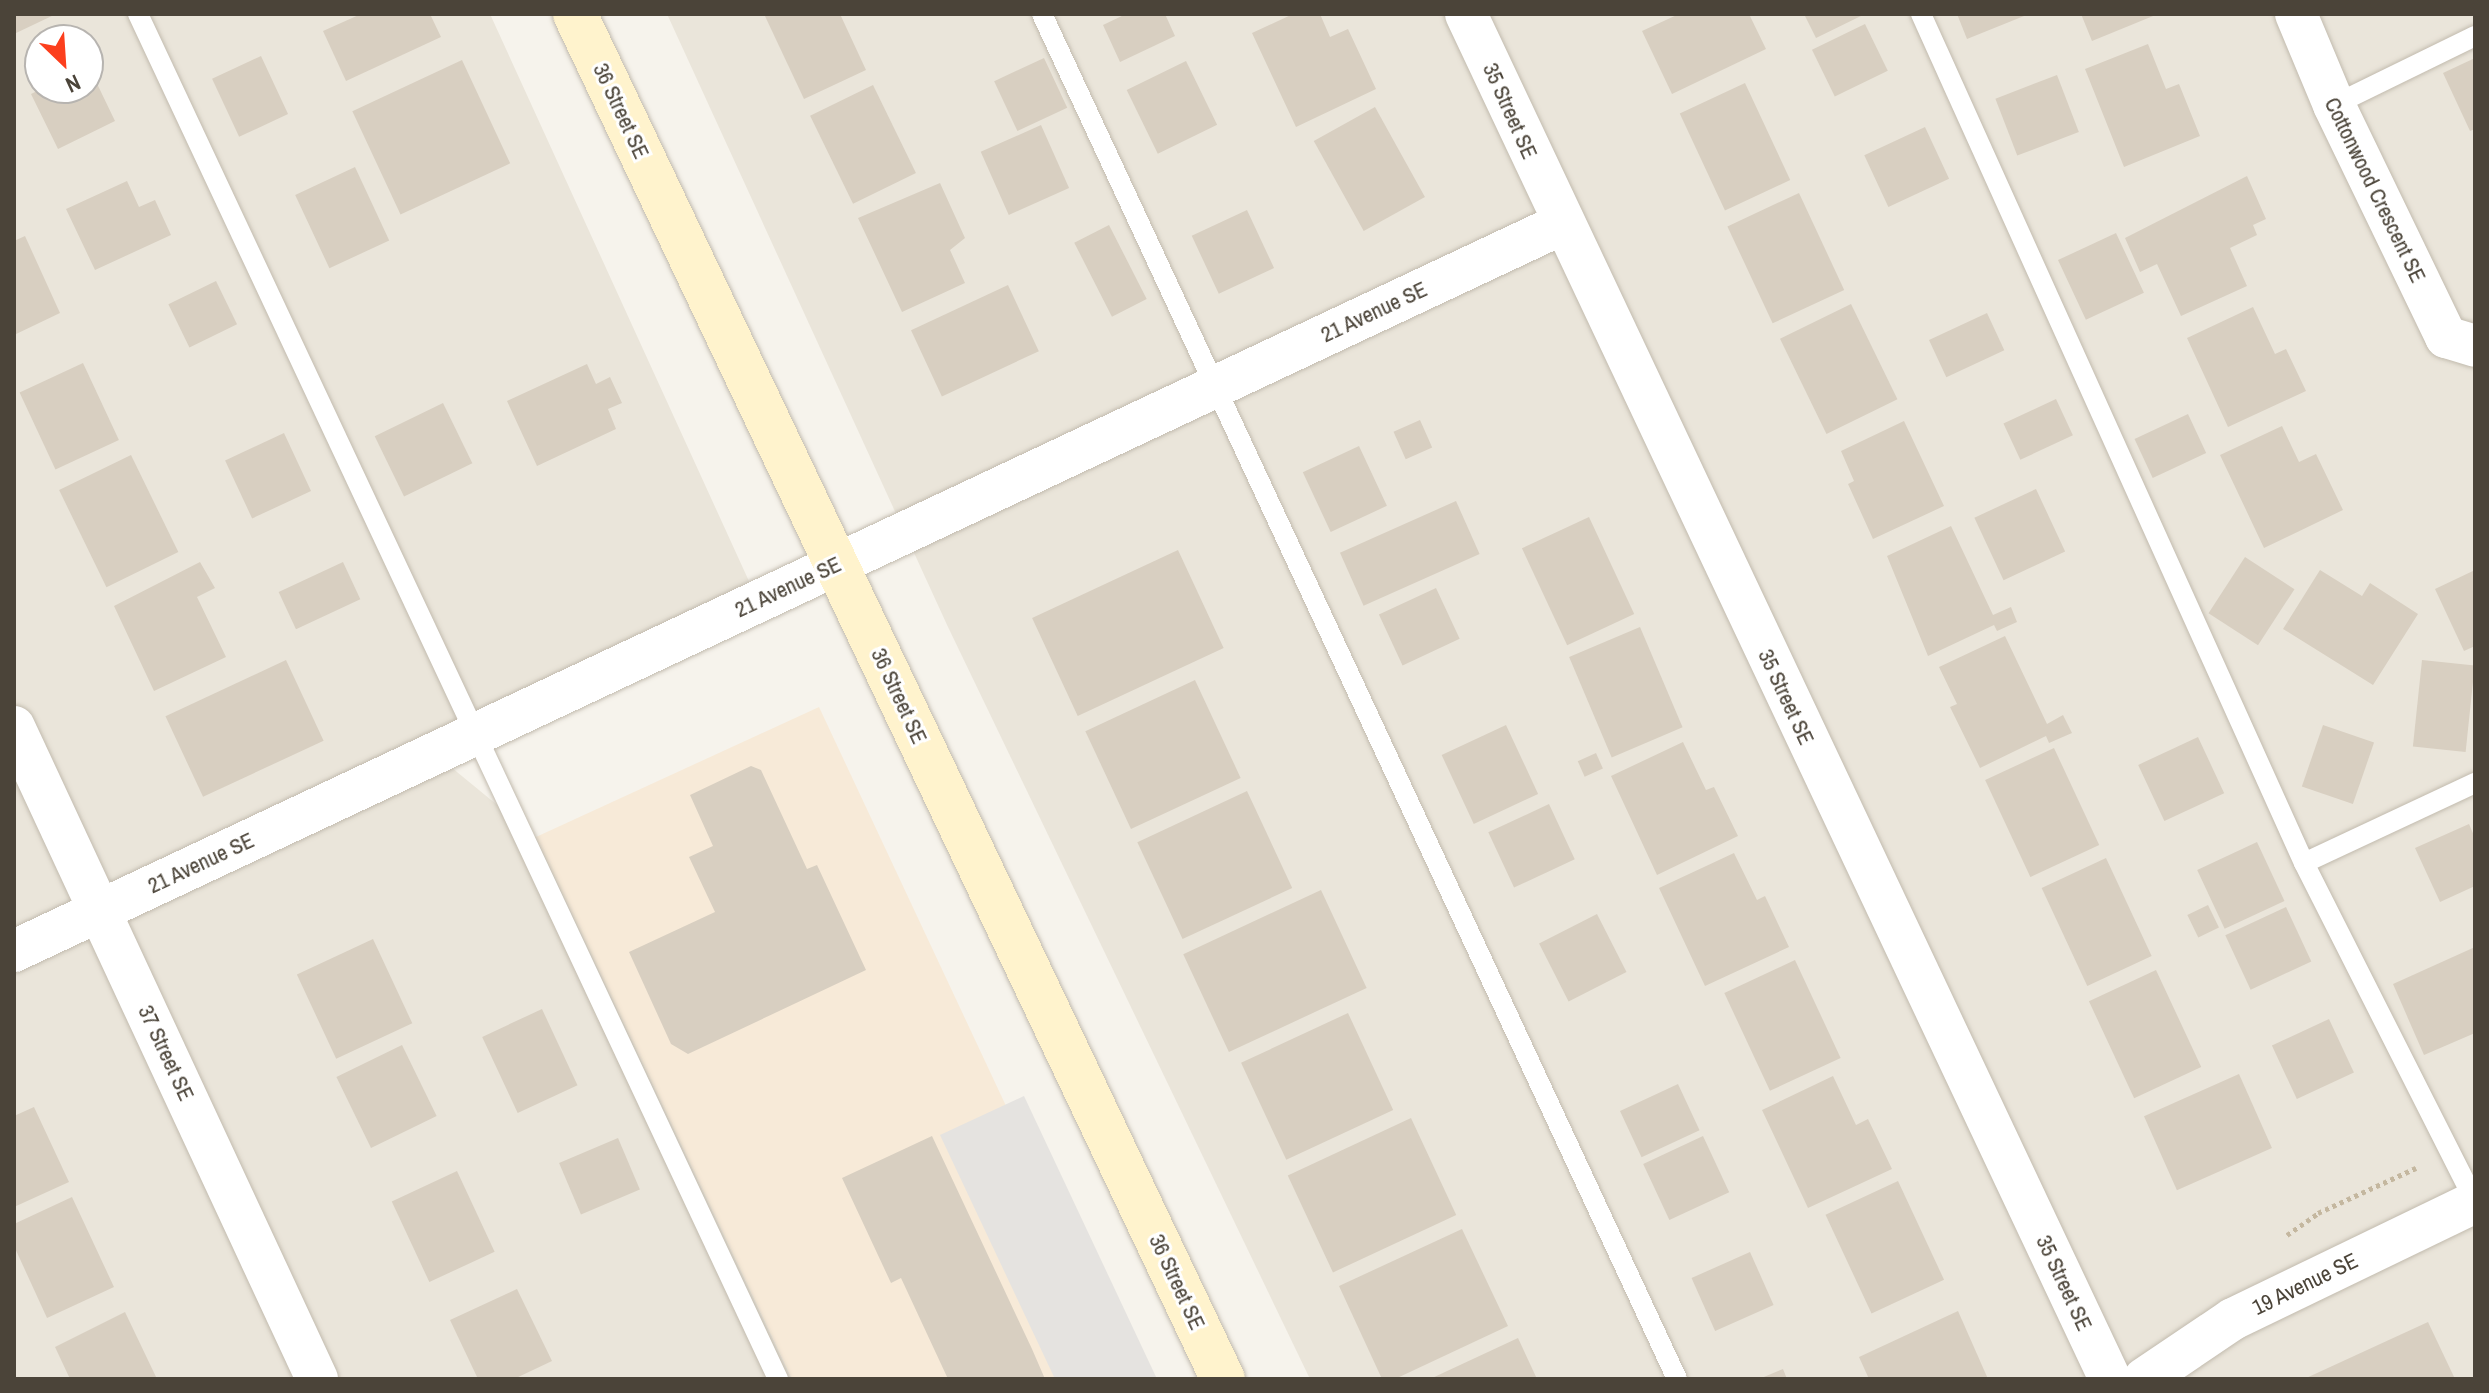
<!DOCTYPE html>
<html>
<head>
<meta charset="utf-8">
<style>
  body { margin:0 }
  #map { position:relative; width:2489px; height:1393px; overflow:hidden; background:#f6f3ec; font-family:"Archivo Narrow",sans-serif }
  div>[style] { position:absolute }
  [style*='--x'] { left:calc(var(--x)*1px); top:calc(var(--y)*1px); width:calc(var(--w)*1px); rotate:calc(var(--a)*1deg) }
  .residential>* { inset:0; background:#eae5da }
  .commercial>* { inset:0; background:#f7ead8 }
  .parking>* { inset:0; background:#e5e3e0 }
  .building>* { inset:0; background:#d8cfc1; transform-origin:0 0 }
  .path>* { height:5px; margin-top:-2.5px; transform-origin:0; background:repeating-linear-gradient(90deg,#c4b79f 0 4px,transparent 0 8px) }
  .roads { filter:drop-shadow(0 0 2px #c2bbae) drop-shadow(0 0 2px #c2bbae) }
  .service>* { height:20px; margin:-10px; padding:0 10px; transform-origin:10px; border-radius:10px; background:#fff }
  .minor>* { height:42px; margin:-21px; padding:0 21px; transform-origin:21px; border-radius:21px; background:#fff }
  .secondary>* { height:44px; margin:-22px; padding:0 22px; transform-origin:22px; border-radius:22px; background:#fff3cd }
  span { translate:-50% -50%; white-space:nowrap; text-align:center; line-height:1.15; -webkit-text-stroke:6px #fff; paint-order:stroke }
  .street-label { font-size:22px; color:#4b4439 }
  .frame { position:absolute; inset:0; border:16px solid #4b4439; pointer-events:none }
  .north { position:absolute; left:24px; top:24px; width:80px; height:80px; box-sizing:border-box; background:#fff; border:2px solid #b7b4b0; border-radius:50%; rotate:155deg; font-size:22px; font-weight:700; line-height:32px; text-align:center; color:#4b4439 }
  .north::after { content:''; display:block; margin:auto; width:28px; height:36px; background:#fc3f1d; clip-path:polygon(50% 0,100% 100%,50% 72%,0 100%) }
</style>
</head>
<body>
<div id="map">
  <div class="residential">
    <div style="clip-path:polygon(evenodd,14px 14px,490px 14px,753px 590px,429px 749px,536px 837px,792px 1379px,14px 1379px,14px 14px,40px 40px,88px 40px,88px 88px,40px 88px,40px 40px)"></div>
    <div style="clip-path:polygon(667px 14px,2475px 14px,2475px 1379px,1310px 1379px,948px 627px)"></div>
  </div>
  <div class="commercial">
    <div style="clip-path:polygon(819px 707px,1134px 1379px,792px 1379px,536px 837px)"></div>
  </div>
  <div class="parking">
    <div style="clip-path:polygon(1024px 1096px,1157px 1379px,1055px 1379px,940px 1135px)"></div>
  </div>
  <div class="building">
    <div style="clip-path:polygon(14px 14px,56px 14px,14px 34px)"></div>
    <div style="clip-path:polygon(361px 14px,430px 14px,441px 37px,346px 81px,323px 31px)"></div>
    <div style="clip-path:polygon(764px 14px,840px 14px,866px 70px,804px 99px)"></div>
    <div style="clip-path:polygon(1126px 14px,1165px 14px,1175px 36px,1120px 62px,1103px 25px)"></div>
    <div style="clip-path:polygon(1293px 14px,1320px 14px,1330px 37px,1348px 29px,1376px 89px,1296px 127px,1252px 33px)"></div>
    <div style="clip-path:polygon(1679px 14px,1749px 14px,1766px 49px,1672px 94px,1642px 31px)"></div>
    <div style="clip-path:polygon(1804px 14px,1865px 14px,1816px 38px)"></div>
    <div style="clip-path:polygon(1957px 14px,2029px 14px,1967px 39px)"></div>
    <div style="clip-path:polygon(2081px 14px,2158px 14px,2092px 41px)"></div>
    <div style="left:1865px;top:24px;width:52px;height:59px;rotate:64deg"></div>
    <div style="clip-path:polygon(2148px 44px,2166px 89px,2179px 84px,2200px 136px,2124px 167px,2085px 69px)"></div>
    <div style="left:261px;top:56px;width:64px;height:54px;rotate:65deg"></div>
    <div style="left:1044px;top:58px;width:55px;height:55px;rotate:65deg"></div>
    <div style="clip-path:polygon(2475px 58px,2475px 129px,2470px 131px,2443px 73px)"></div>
    <div style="left:462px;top:60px;width:114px;height:121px;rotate:65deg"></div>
    <div style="left:1186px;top:61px;width:71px;height:66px;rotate:64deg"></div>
    <div style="clip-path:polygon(88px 65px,115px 121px,58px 149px,31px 94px,43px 88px,88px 88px)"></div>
    <div style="left:2057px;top:75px;width:61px;height:66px;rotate:69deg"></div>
    <div style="left:1745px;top:83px;width:107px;height:72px;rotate:65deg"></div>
    <div style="left:873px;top:85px;width:98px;height:70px;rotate:64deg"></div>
    <div style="left:1375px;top:107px;width:103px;height:70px;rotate:61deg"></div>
    <div style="left:1041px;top:125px;width:69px;height:66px;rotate:66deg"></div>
    <div style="left:1925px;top:127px;width:57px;height:67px;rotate:65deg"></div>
    <div style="left:355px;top:167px;width:81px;height:66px;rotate:65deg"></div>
    <div style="clip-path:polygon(2247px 176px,2266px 219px,2253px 225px,2257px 235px,2230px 248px,2247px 286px,2181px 316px,2157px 264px,2140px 272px,2125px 238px)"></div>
    <div style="clip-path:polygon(127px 181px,139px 207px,155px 200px,171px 235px,95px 270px,66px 209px)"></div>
    <div style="clip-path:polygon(940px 183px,965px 238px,950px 250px,965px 283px,902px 312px,858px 218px)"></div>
    <div style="left:1799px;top:193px;width:107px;height:79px;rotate:65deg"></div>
    <div style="left:1247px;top:210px;width:64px;height:61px;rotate:65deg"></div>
    <div style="left:1109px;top:225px;width:83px;height:39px;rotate:63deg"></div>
    <div style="left:2116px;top:233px;width:66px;height:64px;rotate:65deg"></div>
    <div style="clip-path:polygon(25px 236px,60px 313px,14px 335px,14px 241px)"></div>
    <div style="left:216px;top:281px;width:48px;height:53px;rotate:64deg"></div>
    <div style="left:1008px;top:285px;width:73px;height:107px;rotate:65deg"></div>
    <div style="left:1851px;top:304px;width:106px;height:79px;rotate:64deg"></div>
    <div style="clip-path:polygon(2253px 307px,2275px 354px,2286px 349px,2306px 391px,2228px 427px,2187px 338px)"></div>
    <div style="left:1987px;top:313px;width:41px;height:64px;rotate:65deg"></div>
    <div style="left:83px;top:363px;width:85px;height:70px;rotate:65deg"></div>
    <div style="clip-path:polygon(587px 364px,596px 384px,610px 377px,622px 403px,608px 409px,616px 429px,537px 466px,507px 401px)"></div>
    <div style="left:2056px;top:399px;width:40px;height:58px;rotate:65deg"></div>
    <div style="left:443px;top:403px;width:67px;height:76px;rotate:64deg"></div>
    <div style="left:2188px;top:414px;width:43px;height:59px;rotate:65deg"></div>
    <div style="left:1420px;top:420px;width:30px;height:29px;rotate:66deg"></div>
    <div style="clip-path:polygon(1904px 421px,1944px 506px,1873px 539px,1848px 484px,1854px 481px,1841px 451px)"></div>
    <div style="clip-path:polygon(2282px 426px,2299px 462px,2316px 454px,2343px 510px,2264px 548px,2220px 455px)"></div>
    <div style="left:284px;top:433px;width:64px;height:65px;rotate:65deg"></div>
    <div style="left:1359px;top:446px;width:66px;height:62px;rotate:65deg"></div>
    <div style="left:131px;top:455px;width:108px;height:80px;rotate:64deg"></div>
    <div style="left:2036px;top:489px;width:69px;height:68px;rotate:65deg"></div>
    <div style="left:1456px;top:501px;width:58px;height:127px;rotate:66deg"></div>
    <div style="left:1589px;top:517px;width:107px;height:74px;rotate:65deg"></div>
    <div style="clip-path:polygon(1951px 526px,1993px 615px,2011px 607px,2017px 622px,1997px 631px,1994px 625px,1928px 656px,1887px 556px)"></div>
    <div style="left:1178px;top:550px;width:108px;height:161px;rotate:65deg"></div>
    <div style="left:2245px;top:557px;width:59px;height:67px;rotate:33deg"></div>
    <div style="clip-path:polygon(200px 562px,215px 588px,197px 597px,226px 657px,154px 691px,114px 606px)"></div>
    <div style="left:343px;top:562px;width:41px;height:71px;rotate:65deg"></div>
    <div style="clip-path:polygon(2320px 570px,2362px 596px,2370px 583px,2418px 614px,2373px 685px,2283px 629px)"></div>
    <div style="clip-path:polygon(2475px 570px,2475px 646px,2464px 651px,2435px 589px)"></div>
    <div style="left:1436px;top:588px;width:56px;height:63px;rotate:65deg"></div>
    <div style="left:1640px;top:627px;width:109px;height:77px;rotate:67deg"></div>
    <div style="clip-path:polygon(2005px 636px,2047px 724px,2063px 715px,2072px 733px,2049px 743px,2046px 736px,1980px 768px,1950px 707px,1957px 704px,1939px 667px)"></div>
    <div style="left:286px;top:660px;width:89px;height:133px;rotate:65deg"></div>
    <div style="left:2422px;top:660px;width:53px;height:87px;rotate:6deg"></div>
    <div style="left:1195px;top:680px;width:108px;height:121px;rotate:65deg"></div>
    <div style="left:1506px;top:725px;width:76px;height:71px;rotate:65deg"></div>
    <div style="left:2323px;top:725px;width:54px;height:65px;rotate:19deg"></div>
    <div style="left:2198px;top:737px;width:62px;height:66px;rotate:65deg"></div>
    <div style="clip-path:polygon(1683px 742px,1706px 790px,1714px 787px,1738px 836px,1657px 875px,1611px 776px)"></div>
    <div style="left:2054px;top:748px;width:107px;height:76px;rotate:65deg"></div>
    <div style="left:1596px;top:753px;width:17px;height:20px;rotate:66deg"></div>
    <div style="clip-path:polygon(751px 766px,761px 770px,807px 869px,817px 865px,866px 970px,688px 1054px,671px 1044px,629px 952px,715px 912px,689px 857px,713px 846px,690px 795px)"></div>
    <div style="left:1247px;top:791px;width:107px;height:121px;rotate:65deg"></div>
    <div style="left:1549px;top:804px;width:61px;height:67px;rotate:65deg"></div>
    <div style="clip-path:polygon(2469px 824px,2475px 838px,2475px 886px,2440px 902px,2415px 848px)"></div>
    <div style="left:2257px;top:842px;width:65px;height:66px;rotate:65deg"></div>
    <div style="clip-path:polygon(1734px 853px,1757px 900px,1765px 896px,1789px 947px,1705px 986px,1659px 888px)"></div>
    <div style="left:2106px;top:858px;width:108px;height:71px;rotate:65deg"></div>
    <div style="left:1321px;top:890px;width:108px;height:152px;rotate:65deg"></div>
    <div style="left:2208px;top:905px;width:25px;height:23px;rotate:64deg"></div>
    <div style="left:2286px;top:907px;width:60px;height:67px;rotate:65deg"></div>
    <div style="left:1597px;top:914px;width:65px;height:65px;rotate:63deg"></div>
    <div style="left:373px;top:939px;width:93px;height:84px;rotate:65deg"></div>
    <div style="clip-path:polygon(2475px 947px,2475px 1033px,2424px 1055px,2393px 984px)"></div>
    <div style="left:1795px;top:960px;width:108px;height:78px;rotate:65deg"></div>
    <div style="left:2156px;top:970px;width:107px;height:74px;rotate:65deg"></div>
    <div style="left:542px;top:1009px;width:84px;height:66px;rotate:65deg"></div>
    <div style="left:1348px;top:1013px;width:107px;height:118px;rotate:65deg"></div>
    <div style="left:2329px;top:1019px;width:59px;height:63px;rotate:65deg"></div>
    <div style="left:402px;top:1045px;width:79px;height:73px;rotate:64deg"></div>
    <div style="left:2239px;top:1074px;width:81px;height:104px;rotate:66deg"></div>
    <div style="clip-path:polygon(1833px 1076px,1856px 1125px,1868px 1119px,1892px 1169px,1808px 1208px,1762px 1110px)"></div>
    <div style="left:1678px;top:1084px;width:51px;height:64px;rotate:65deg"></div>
    <div style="clip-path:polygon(34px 1107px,69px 1182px,14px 1207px,14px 1116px)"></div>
    <div style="left:1411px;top:1118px;width:107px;height:136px;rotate:65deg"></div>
    <div style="clip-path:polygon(932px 1136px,1032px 1349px,1045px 1379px,948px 1379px,901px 1278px,891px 1283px,842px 1178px)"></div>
    <div style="left:1703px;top:1136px;width:62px;height:66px;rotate:65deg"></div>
    <div style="left:618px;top:1138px;width:56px;height:64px;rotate:67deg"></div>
    <div style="left:457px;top:1171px;width:89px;height:72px;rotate:65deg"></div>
    <div style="left:1898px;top:1181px;width:109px;height:80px;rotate:65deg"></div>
    <div style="clip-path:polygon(72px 1197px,114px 1287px,47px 1318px,14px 1246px,14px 1224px)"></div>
    <div style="clip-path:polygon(1462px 1229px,1508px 1326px,1395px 1379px,1382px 1379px,1339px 1286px)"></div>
    <div style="left:1750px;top:1252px;width:58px;height:64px;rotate:66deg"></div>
    <div style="clip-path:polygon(517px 1289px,552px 1361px,514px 1379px,478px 1379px,450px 1320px)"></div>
    <div style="clip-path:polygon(1958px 1311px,1988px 1379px,1869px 1379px,1859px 1357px)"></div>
    <div style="clip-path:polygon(125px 1312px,157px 1379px,70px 1379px,55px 1347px)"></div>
    <div style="clip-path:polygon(2428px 1322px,2455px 1379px,2304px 1379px)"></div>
    <div style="clip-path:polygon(1518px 1338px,1537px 1379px,1430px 1379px)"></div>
    <div style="clip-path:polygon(1783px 1369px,1787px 1379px,1759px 1379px)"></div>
  </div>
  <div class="path">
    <div style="--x:2287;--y:1235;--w:38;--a:-35"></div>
    <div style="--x:2318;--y:1213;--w:108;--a:-24.7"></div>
  </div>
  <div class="roads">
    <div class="service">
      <div style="--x:138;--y:14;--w:1508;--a:64.88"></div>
      <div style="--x:1042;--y:14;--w:1505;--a:65.05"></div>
      <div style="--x:1921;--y:14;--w:931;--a:65.72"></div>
      <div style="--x:2304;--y:863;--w:379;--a:63.2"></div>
      <div style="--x:2334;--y:105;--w:157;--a:-26.1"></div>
      <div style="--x:2304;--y:863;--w:189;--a:-25.1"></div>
    </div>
    <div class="minor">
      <div style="--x:1466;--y:14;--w:1509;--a:64.74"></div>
      <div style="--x:2296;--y:14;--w:99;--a:67.3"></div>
      <div style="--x:2334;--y:105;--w:258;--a:64.2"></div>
      <div style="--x:2446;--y:337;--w:30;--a:17"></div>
      <div style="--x:14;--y:727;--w:719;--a:65.07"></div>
      <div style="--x:14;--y:951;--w:1710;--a:-25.16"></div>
      <div style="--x:2144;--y:1379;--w:107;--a:-34"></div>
      <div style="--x:2233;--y:1319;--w:269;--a:-25.8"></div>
    </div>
    <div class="secondary">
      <div style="--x:575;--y:14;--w:1511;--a:64.61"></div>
    </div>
  </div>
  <div class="street-label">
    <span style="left:621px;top:111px;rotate:65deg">36 Street SE</span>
    <span style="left:1510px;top:111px;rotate:66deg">35 Street SE</span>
    <span style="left:2375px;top:190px;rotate:64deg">Cottonwood Crescent SE</span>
    <span style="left:1374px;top:312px;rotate:-25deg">21 Avenue SE</span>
    <span style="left:788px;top:587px;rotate:-25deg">21 Avenue SE</span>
    <span style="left:899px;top:696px;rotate:65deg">36 Street SE</span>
    <span style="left:1786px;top:697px;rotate:65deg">35 Street SE</span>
    <span style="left:201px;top:863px;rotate:-25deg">21 Avenue SE</span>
    <span style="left:166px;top:1053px;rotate:65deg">37 Street SE</span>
    <span style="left:1177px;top:1282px;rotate:65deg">36 Street SE</span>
    <span style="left:2064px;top:1283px;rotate:65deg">35 Street SE</span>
    <span style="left:2305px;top:1284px;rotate:-26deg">19 Avenue SE</span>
  </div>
  <div class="frame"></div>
  <div class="north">N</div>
</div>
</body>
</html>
